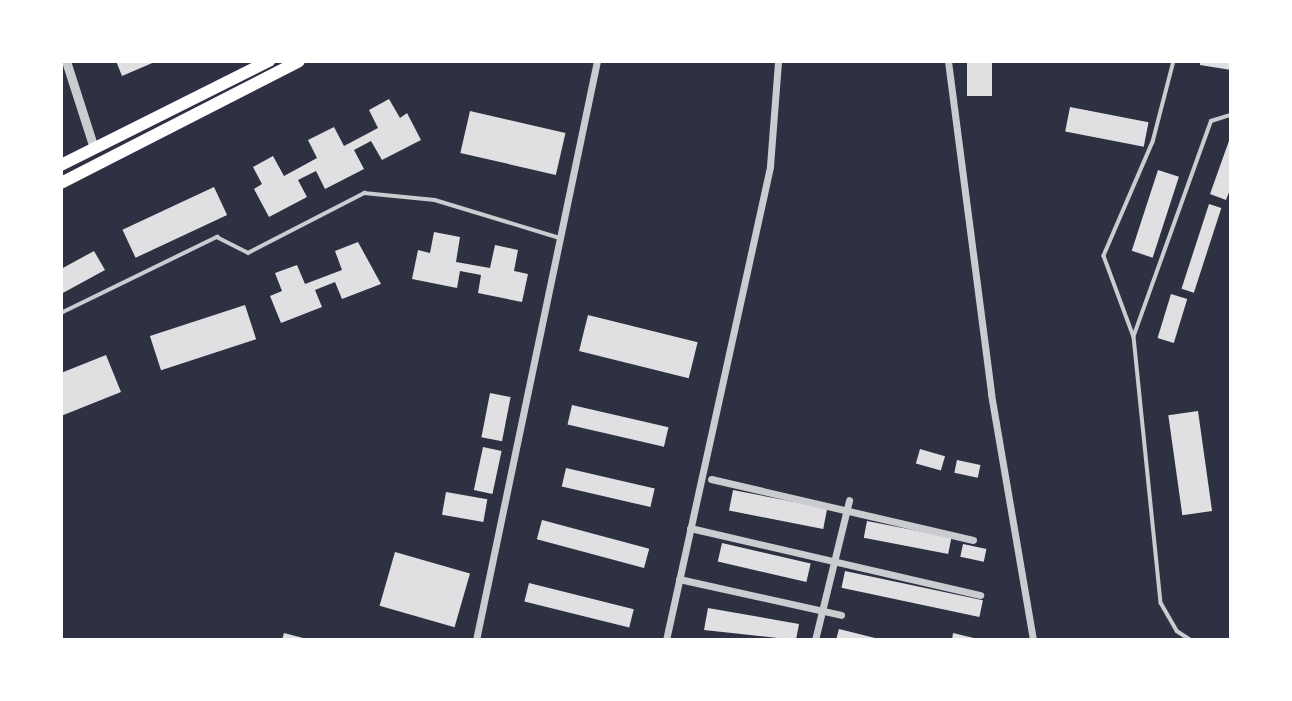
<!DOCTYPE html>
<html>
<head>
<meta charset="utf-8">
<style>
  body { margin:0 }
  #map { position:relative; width:1292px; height:701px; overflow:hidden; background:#2d3142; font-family:Helvetica,sans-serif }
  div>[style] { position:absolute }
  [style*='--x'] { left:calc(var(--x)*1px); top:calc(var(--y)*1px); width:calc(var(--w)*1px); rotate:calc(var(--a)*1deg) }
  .building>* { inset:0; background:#e0e0e3; transform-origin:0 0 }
  .service>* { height:3.5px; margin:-1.75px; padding:0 1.75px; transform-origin:1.75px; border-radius:1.75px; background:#caccd0 }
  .minor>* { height:7px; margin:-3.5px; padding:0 3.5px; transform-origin:3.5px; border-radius:3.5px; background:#caccd0 }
  .tertiary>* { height:9px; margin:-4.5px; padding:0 4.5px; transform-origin:4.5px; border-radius:4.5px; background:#caccd0 }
  .trunk>* { height:12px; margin:-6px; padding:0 6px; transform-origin:6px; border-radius:6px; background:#fff }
  span { translate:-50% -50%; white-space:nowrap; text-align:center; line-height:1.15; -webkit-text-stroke:5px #fff; paint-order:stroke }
  .frame { position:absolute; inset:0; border:63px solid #fff; pointer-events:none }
</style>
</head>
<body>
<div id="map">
  <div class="building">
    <div style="clip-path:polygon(116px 61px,157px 61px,122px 76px)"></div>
    <div style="left:967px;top:61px;width:25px;height:35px"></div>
    <div style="clip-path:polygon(1200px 61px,1231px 61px,1231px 70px,1200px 65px)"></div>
    <div style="clip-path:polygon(389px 99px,400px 118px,407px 113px,421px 140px,382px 160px,371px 141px,354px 150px,364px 169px,325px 189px,316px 171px,298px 180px,307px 197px,269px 217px,254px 189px,262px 184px,253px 167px,273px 156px,284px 176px,317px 158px,308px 140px,334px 127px,344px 146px,378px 128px,369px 110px)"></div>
    <div style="left:1070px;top:107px;width:80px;height:25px;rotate:11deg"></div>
    <div style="left:470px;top:111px;width:98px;height:43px;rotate:13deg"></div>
    <div style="clip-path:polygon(1230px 138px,1231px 187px,1226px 200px,1210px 194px)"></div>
    <div style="left:1158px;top:170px;width:22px;height:85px;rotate:18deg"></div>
    <div style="left:214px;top:187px;width:31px;height:101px;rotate:65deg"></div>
    <div style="left:1209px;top:204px;width:13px;height:89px;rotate:18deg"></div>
    <div style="clip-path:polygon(434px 232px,460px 237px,456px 262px,490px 268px,495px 245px,518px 250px,514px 271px,528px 274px,522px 302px,478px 293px,481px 275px,460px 271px,457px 288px,412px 279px,418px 250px,430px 253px)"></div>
    <div style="clip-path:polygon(358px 242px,381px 284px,342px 299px,335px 282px,315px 290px,322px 307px,281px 323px,270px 296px,282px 291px,275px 273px,297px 265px,305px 284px,342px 270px,335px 251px)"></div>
    <div style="clip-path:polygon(94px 251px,105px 270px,61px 294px,61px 269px)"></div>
    <div style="left:1171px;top:294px;width:17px;height:46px;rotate:17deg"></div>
    <div style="left:245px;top:305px;width:36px;height:100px;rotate:72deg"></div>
    <div style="left:588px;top:315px;width:113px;height:37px;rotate:14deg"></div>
    <div style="clip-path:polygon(106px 355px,121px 392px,61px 416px,61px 373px)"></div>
    <div style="left:490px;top:393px;width:21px;height:45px;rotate:11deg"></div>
    <div style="left:572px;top:405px;width:99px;height:20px;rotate:13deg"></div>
    <div style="left:1198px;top:411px;width:101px;height:30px;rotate:82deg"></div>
    <div style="left:483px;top:447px;width:19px;height:44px;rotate:12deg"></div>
    <div style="left:920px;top:449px;width:26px;height:15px;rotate:16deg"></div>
    <div style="left:957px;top:460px;width:24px;height:13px;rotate:12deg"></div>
    <div style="left:566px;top:468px;width:91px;height:19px;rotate:13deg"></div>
    <div style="left:733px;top:490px;width:96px;height:21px;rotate:11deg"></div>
    <div style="left:446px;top:492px;width:42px;height:23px;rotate:10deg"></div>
    <div style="left:542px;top:520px;width:111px;height:20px;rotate:15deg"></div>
    <div style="left:867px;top:521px;width:86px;height:17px;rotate:11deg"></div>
    <div style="left:722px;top:543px;width:91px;height:19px;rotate:13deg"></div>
    <div style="left:963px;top:544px;width:24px;height:13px;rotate:12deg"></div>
    <div style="left:395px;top:552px;width:78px;height:56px;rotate:16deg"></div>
    <div style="left:845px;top:571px;width:141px;height:17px;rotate:12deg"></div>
    <div style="left:529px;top:583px;width:108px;height:19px;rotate:14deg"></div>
    <div style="clip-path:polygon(708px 608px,799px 624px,796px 640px,704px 630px)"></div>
    <div style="clip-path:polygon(839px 629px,879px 639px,879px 640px,836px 640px)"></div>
    <div style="clip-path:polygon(284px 633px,307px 639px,307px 640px,282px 640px)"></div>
    <div style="clip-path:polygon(953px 633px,978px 639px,978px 640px,952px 640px)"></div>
  </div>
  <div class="service">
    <div style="--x:1174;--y:61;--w:84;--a:104.5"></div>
    <div style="--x:1153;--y:142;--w:124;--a:113.3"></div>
    <div style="--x:1104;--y:256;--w:86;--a:69.7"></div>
    <div style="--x:1134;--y:337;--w:267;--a:84.2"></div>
    <div style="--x:1161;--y:603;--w:32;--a:60"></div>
    <div style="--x:1177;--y:631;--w:17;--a:33"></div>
    <div style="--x:61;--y:313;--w:174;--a:-26"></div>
    <div style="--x:217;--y:237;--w:35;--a:27"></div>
    <div style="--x:248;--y:253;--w:131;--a:-27.3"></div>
    <div style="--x:364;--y:193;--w:71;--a:5.6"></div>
    <div style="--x:435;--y:200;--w:131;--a:16.9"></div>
    <div style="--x:1134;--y:335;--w:227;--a:-70.2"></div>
    <div style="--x:1211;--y:121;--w:21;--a:-17"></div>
  </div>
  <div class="minor">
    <div style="--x:948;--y:61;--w:336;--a:82.6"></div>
    <div style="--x:991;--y:394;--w:250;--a:80.3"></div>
    <div style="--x:711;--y:479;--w:269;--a:13.1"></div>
    <div style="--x:690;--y:528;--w:298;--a:13"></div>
    <div style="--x:679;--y:579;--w:166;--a:12.5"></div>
    <div style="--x:476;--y:640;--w:592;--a:-78.2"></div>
    <div style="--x:666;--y:640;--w:485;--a:-77.6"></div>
    <div style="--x:770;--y:166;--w:105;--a:-85.6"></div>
    <div style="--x:815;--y:640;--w:144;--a:-76.3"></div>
  </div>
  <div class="tertiary">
    <div style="--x:66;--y:61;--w:91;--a:72.2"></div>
  </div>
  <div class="trunk">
    <div style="--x:61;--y:165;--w:233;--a:-26.6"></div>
    <div style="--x:61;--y:183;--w:267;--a:-27.1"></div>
  </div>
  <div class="frame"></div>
</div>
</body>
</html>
